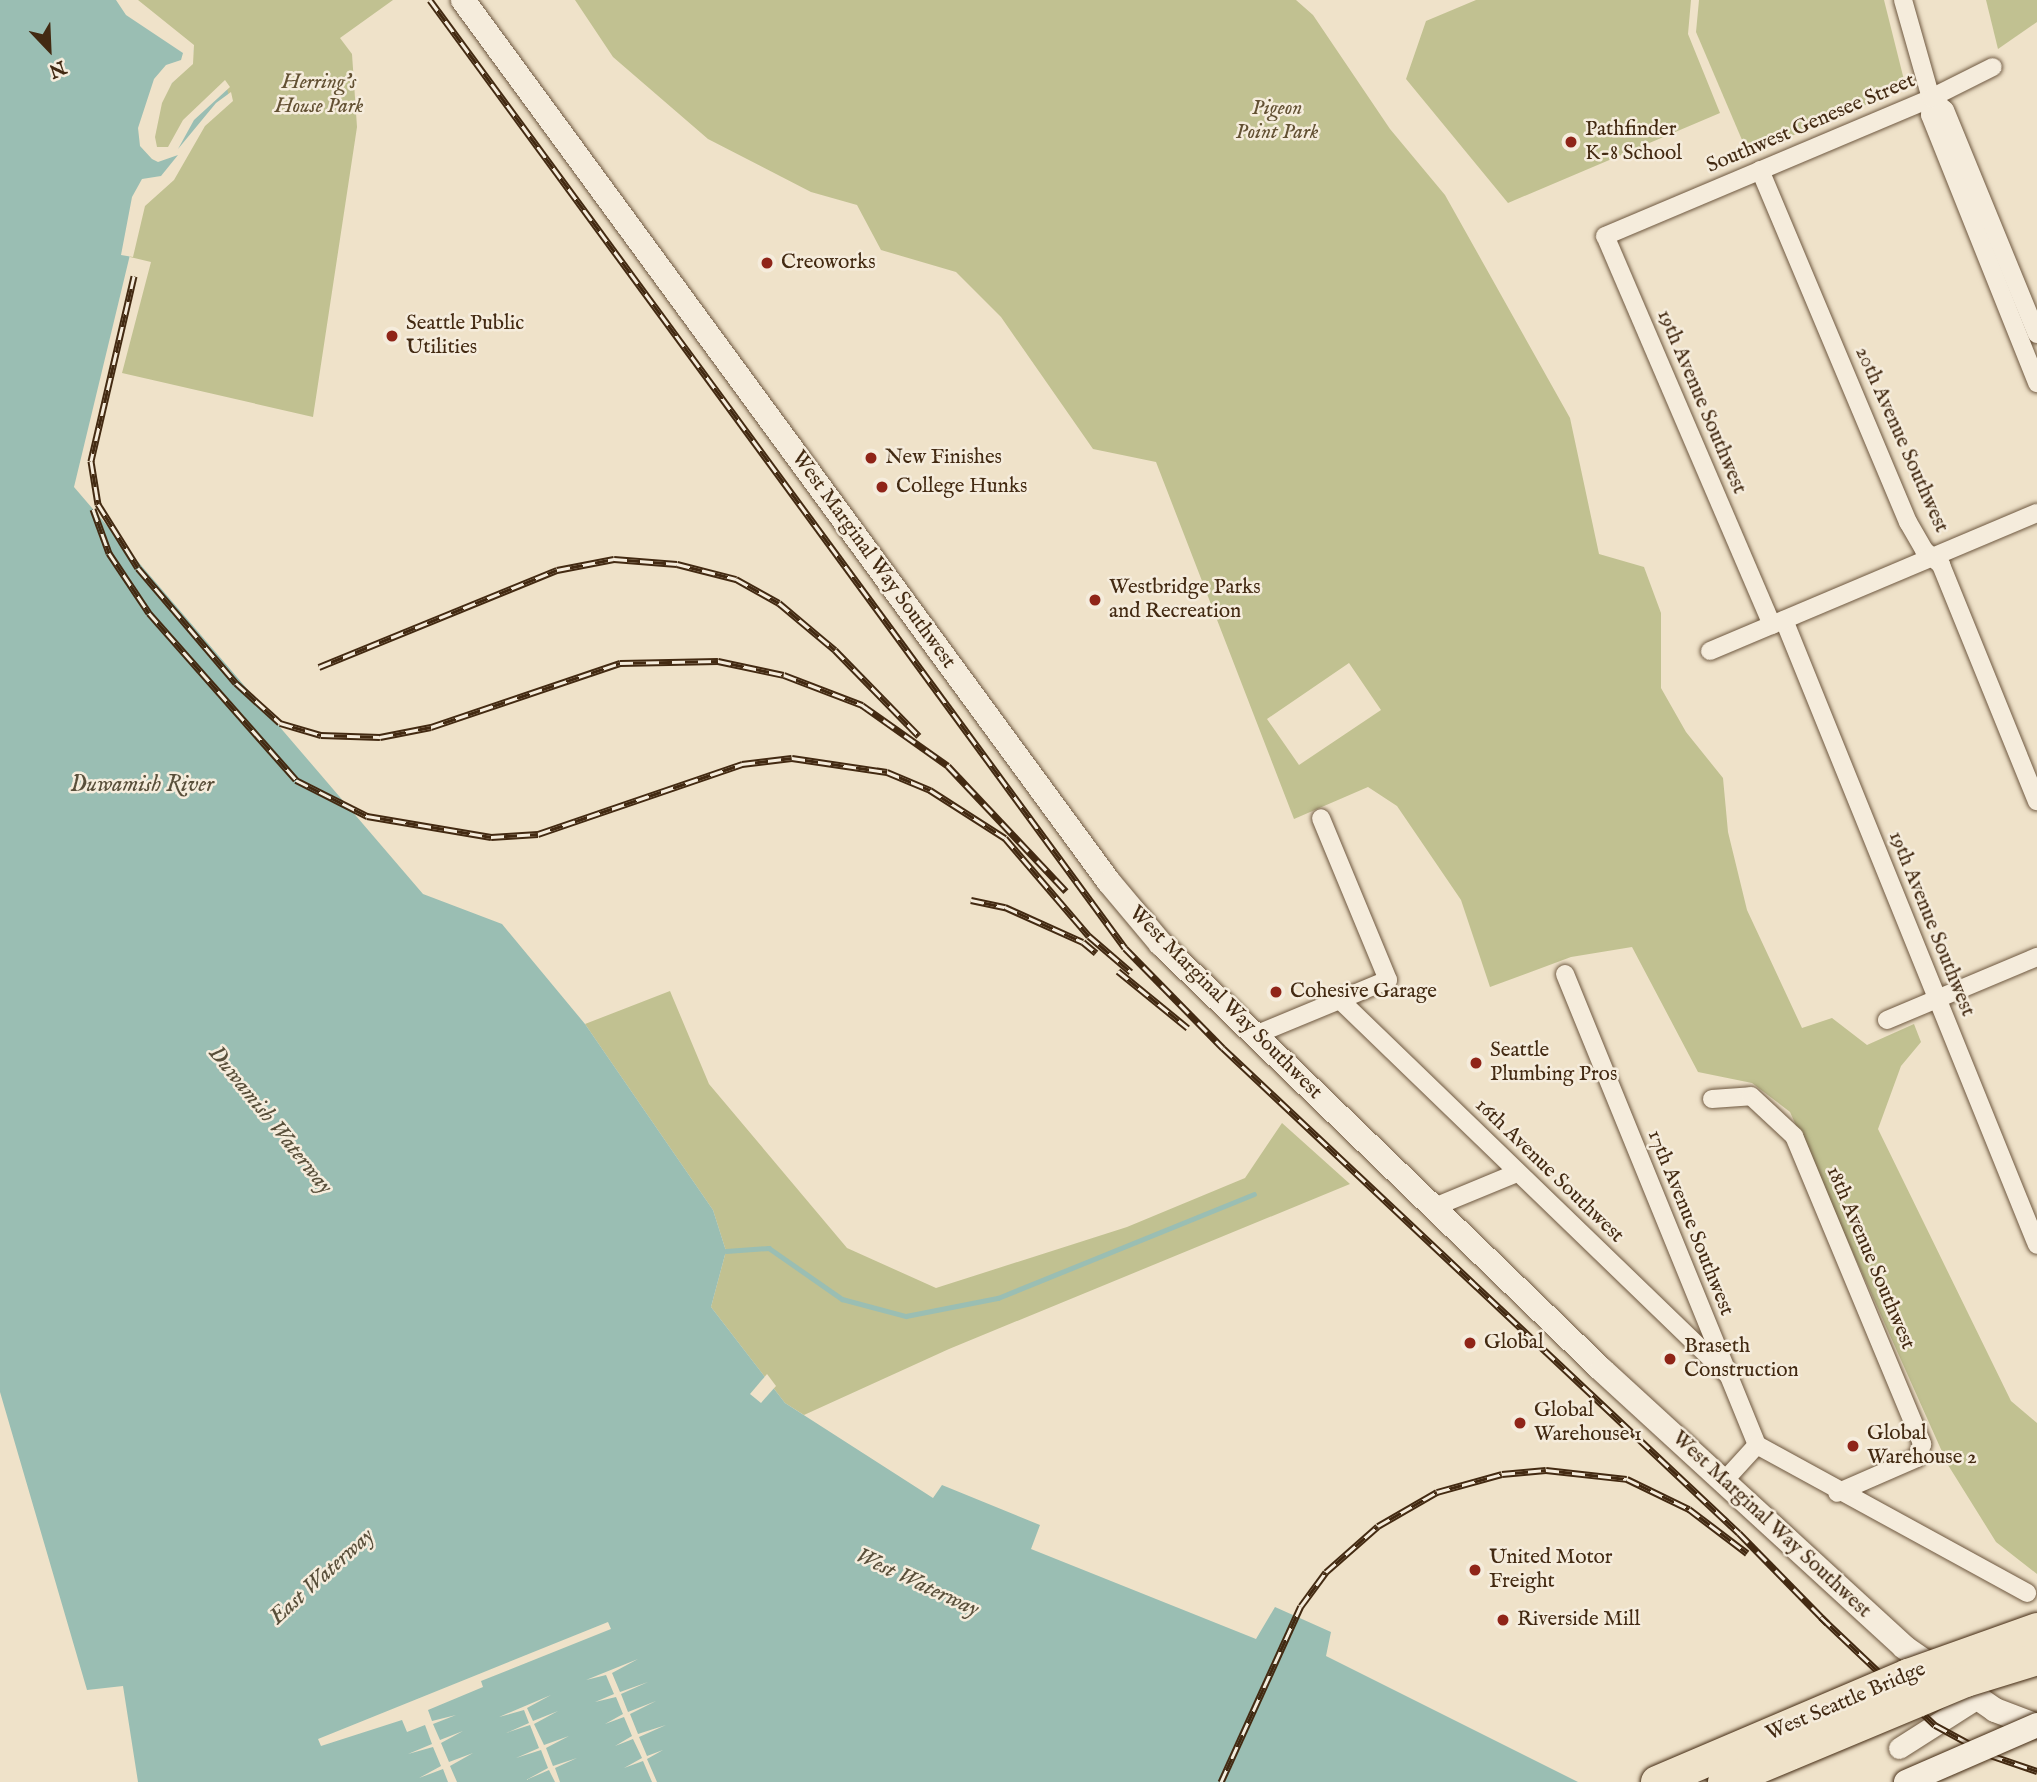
<!DOCTYPE html>
<html>
<head>
<meta charset="utf-8">
<style>
  body { margin:0 }
  #map { position:relative; width:2037px; height:1782px; overflow:hidden; background:#efe2c9; font-family:"IM FELL English",serif }
  div>[style] { position:absolute }
  [style*='--x'] { left:calc(var(--x)*1px); top:calc(var(--y)*1px); width:calc(var(--w)*1px); rotate:calc(var(--a)*1deg) }
  .green>* { inset:0; background:#c1c191 }
  .water>* { inset:0; background:#9abeb3 }
  .pier>* { inset:0; background:#efe2c9 }
  .stream>* { height:4.5px; margin:-2.25px; padding:0 2.25px; transform-origin:2.25px; border-radius:2.25px; background:#9abeb3 }
  .roads { filter:drop-shadow(0 0 2px #6e5840) drop-shadow(0 0 2px #6e5840) }
  .minor>* { height:18px; margin:-9px; padding:0 9px; transform-origin:9px; border-radius:9px; background:#f5ecdc }
  .tertiary>* { height:21px; margin:-10.5px; padding:0 10.5px; transform-origin:10.5px; border-radius:10.5px; background:#f5ecdc }
  .secondary>* { height:24px; margin:-12px; padding:0 12px; transform-origin:12px; border-radius:12px; background:#f5ecdc }
  .rail>* { height:7px; margin-top:-3.5px; transform-origin:0; background:repeating-linear-gradient(90deg,#f5ecdc 0 13px,#432a12 0 26px); box-sizing:border-box; border-block:2px solid #432a12 }
  .bridges { filter:drop-shadow(0 0 2px #432a12) drop-shadow(0 0 2px #432a12) }
  .secondary-bridge>* { height:24px; margin:-12px; padding:0 12px; transform-origin:12px; border-radius:12px; background:#f5ecdc }
  .motorway-bridge>* { height:32px; margin:-16px; padding:0 16px; transform-origin:16px; border-radius:16px; background:#efe2c9 }
  .dots>* { width:19px; height:19px; translate:-50% -50%; box-sizing:border-box; border:4px solid #f5ecdc; border-radius:50% }
  span { translate:-50% -50%; white-space:nowrap; text-align:center; line-height:1.15; -webkit-text-stroke:5px #f5ecdc; paint-order:stroke }
  .park-label { font-size:21px; color:#625032; font-style:italic }
  .street-label { font-size:21px; color:#432a12 }
  .poi-label { font-size:21px; color:#432a12 }
  .left { translate:0 -50%; text-align:left }
  .water-label { font-size:23px; color:#594f3a; font-style:italic }
  .north { position:absolute; left:14px; top:14px; width:70px; height:70px; -webkit-text-stroke:5px #f5ecdc; paint-order:stroke; rotate:157deg; font-size:19px; font-weight:700; line-height:28px; text-align:center; color:#432a12 }
  .north::after { content:''; display:block; margin:auto; width:24px; height:32px; background:#432a12; clip-path:polygon(50% 0,100% 100%,50% 72%,0 100%) }
</style>
</head>
<body>
<div id="map">
  <div class="green">
    <div style="clip-path:polygon(134px 0,393px 0,340px 38px,352px 54px,357px 127px,313px 417px,122px 373px,151px 262px,130px 257px,138px 219px,172px 147px,155px 150px)"></div>
    <div style="clip-path:polygon(evenodd,575px 0,1296px 0,1313px 15px,1390px 129px,1445px 195px,1570px 418px,1599px 554px,1644px 567px,1661px 613px,1661px 688px,1686px 732px,1723px 778px,1728px 832px,1747px 910px,1802px 1028px,1832px 1018px,1867px 1045px,1914px 1024px,1921px 1042px,1901px 1066px,1878px 1129px,2011px 1401px,2037px 1423px,2037px 1574px,1996px 1542px,1948px 1465px,1790px 1112px,1752px 1083px,1698px 1072px,1632px 947px,1571px 957px,1490px 987px,1461px 900px,1397px 806px,1368px 787px,1294px 819px,1156px 462px,1093px 449px,1001px 317px,956px 272px,881px 250px,857px 205px,811px 192px,708px 139px,613px 57px,575px 0,1349px 663px,1381px 710px,1299px 765px,1267px 719px,1349px 663px)"></div>
    <div style="clip-path:polygon(1476px 0,1691px 0,1688px 34px,1720px 113px,1508px 203px,1406px 79px,1426px 21px)"></div>
    <div style="clip-path:polygon(1699px 0,1884px 0,1906px 88px,1748px 154px,1696px 32px)"></div>
    <div style="clip-path:polygon(1986px 0,2037px 0,2037px 22px,1998px 49px)"></div>
    <div style="clip-path:polygon(670px 991px,709px 1084px,847px 1248px,936px 1288px,1127px 1227px,1245px 1178px,1282px 1123px,1350px 1184px,949px 1349px,804px 1415px,785px 1403px,711px 1307px,726px 1251px,713px 1210px,585px 1024px)"></div>
  </div>
  <div class="water">
    <div style="clip-path:polygon(0 0,134px 0,194px 51px,159px 102px,151px 137px,155px 150px,169px 150px,185px 122px,226px 84px,230px 101px,217px 109px,142px 205px,74px 487px,423px 894px,502px 924px,585px 1024px,713px 1210px,726px 1251px,711px 1307px,785px 1403px,933px 1498px,942px 1485px,1040px 1525px,1031px 1549px,1256px 1639px,1275px 1607px,1331px 1632px,1326px 1656px,1578px 1782px,138px 1782px,123px 1686px,87px 1690px,0 1392px)"></div>
  </div>
  <div class="pier">
    <div style="clip-path:polygon(116px 0,138px 0,194px 45px,193px 64px,172px 83px,162px 103px,155px 137px,157px 147px,168px 147px,183px 120px,225px 80px,230px 87px,194px 120px,178px 149px,216px 103px,231px 92px,233px 101px,205px 126px,174px 180px,145px 206px,133px 257px,121px 255px,132px 197px,142px 179px,161px 176px,178px 155px,158px 162px,152px 159px,140px 146px,138px 128px,154px 79px,166px 65px,181px 60px,183px 53px,126px 15px)"></div>
    <div style="clip-path:polygon(767px 1374px,776px 1386px,761px 1403px,750px 1394px)"></div>
    <div style="clip-path:polygon(608px 1622px,611px 1629px,481px 1681px,483px 1687px,428px 1710px,432px 1721px,456px 1715px,433px 1724px,440px 1740px,463px 1731px,441px 1743px,449px 1762px,473px 1753px,450px 1766px,457px 1782px,448px 1782px,443px 1769px,419px 1778px,441px 1766px,433px 1747px,408px 1754px,432px 1744px,425px 1725px,407px 1732px,402px 1720px,321px 1746px,318px 1739px)"></div>
    <div style="clip-path:polygon(638px 1659px,612px 1673px,620px 1692px,648px 1682px,621px 1694px,628px 1712px,656px 1701px,630px 1714px,638px 1734px,666px 1725px,639px 1737px,647px 1756px,663px 1750px,647px 1759px,657px 1782px,652px 1782px,643px 1761px,624px 1768px,642px 1758px,633px 1739px,615px 1746px,632px 1736px,624px 1717px,605px 1724px,623px 1714px,616px 1697px,595px 1702px,614px 1694px,606px 1675px,586px 1680px)"></div>
    <div style="clip-path:polygon(551px 1695px,527px 1708px,533px 1721px,558px 1711px,534px 1724px,544px 1745px,569px 1736px,546px 1748px,553px 1766px,577px 1758px,555px 1768px,560px 1782px,555px 1782px,549px 1770px,526px 1780px,548px 1768px,541px 1750px,516px 1758px,539px 1748px,530px 1725px,506px 1733px,529px 1723px,524px 1710px,499px 1717px)"></div>
  </div>
  <div class="stream">
    <div style="--x:726;--y:1251;--w:43;--a:-4"></div>
    <div style="--x:769;--y:1248;--w:89;--a:34.9"></div>
    <div style="--x:842;--y:1299;--w:66;--a:14.9"></div>
    <div style="--x:906;--y:1316;--w:94;--a:-11.1"></div>
    <div style="--x:998;--y:1298;--w:276;--a:-22.1"></div>
  </div>
  <div class="roads">
    <div class="minor">
      <div style="--x:1903;--y:0;--w:102;--a:74.1"></div>
      <div style="--x:1931;--y:98;--w:17;--a:93"></div>
      <div style="--x:1930;--y:115;--w:289;--a:68.2"></div>
      <div style="--x:1931;--y:98;--w:18;--a:41"></div>
      <div style="--x:1945;--y:110;--w:242;--a:67.7"></div>
      <div style="--x:1760;--y:170;--w:382;--a:67.2"></div>
      <div style="--x:1908;--y:522;--w:32;--a:60"></div>
      <div style="--x:1924;--y:550;--w:23;--a:41"></div>
      <div style="--x:1941;--y:565;--w:255;--a:67.9"></div>
      <div style="--x:1784;--y:620;--w:674;--a:67.96"></div>
      <div style="--x:1772;--y:625;--w:423;--a:-113.2"></div>
      <div style="--x:1605;--y:236;--w:354;--a:-22.9"></div>
      <div style="--x:1931;--y:98;--w:69;--a:-26.6"></div>
      <div style="--x:1710;--y:651;--w:355;--a:-22.9"></div>
      <div style="--x:1565;--y:974;--w:509;--a:67.82"></div>
      <div style="--x:1340;--y:1000;--w:540;--a:44.02"></div>
      <div style="--x:1887;--y:1020;--w:163;--a:-22.8"></div>
      <div style="--x:1255;--y:1035;--w:144;--a:-22.5"></div>
      <div style="--x:1388;--y:980;--w:175;--a:-112.5"></div>
      <div style="--x:1712;--y:1099;--w:39;--a:-4"></div>
      <div style="--x:1751;--y:1096;--w:59;--a:42.9"></div>
      <div style="--x:1794;--y:1136;--w:334;--a:67.4"></div>
      <div style="--x:1922;--y:1444;--w:15;--a:110"></div>
      <div style="--x:1917;--y:1458;--w:87;--a:156.4"></div>
      <div style="--x:1432;--y:1208;--w:92;--a:-22.4"></div>
      <div style="--x:1757;--y:1445;--w:308;--a:28.7"></div>
      <div style="--x:1725;--y:1480;--w:47;--a:-47.6"></div>
    </div>
    <div class="tertiary">
      <div style="--x:1899;--y:1748;--w:91;--a:-32.5"></div>
    </div>
    <div class="secondary">
      <div style="--x:463;--y:0;--w:1093;--a:53.78"></div>
      <div style="--x:1109;--y:882;--w:81;--a:50"></div>
      <div style="--x:1161;--y:944;--w:613;--a:44.01"></div>
      <div style="--x:1602;--y:1370;--w:410;--a:42.5"></div>
      <div style="--x:1904;--y:1647;--w:111;--a:34.7"></div>
      <div style="--x:1995;--y:1710;--w:45;--a:20.9"></div>
    </div>
  </div>
  <div class="rail">
    <div style="--x:430;--y:0;--w:1175;--a:53.75"></div>
    <div style="--x:1125;--y:948;--w:140;--a:45.6"></div>
    <div style="--x:1223;--y:1048;--w:708;--a:43.23"></div>
    <div style="--x:1739;--y:1533;--w:126;--a:45.6"></div>
    <div style="--x:134;--y:276;--w:190;--a:103.1"></div>
    <div style="--x:91;--y:461;--w:44;--a:80.8"></div>
    <div style="--x:98;--y:504;--w:75;--a:58"></div>
    <div style="--x:138;--y:568;--w:151;--a:49.6"></div>
    <div style="--x:236;--y:683;--w:59;--a:42.3"></div>
    <div style="--x:280;--y:723;--w:43;--a:16.3"></div>
    <div style="--x:321;--y:735;--w:59;--a:1.9"></div>
    <div style="--x:380;--y:737;--w:52;--a:-11.1"></div>
    <div style="--x:431;--y:727;--w:200;--a:-18.7"></div>
    <div style="--x:620;--y:663;--w:98;--a:-1.2"></div>
    <div style="--x:718;--y:661;--w:67;--a:12"></div>
    <div style="--x:784;--y:675;--w:84;--a:21"></div>
    <div style="--x:862;--y:705;--w:105;--a:35.3"></div>
    <div style="--x:948;--y:766;--w:172;--a:46.7"></div>
    <div style="--x:93;--y:509;--w:47;--a:70"></div>
    <div style="--x:109;--y:553;--w:72;--a:56.3"></div>
    <div style="--x:149;--y:613;--w:222;--a:48.6"></div>
    <div style="--x:296;--y:780;--w:80;--a:26.9"></div>
    <div style="--x:367;--y:816;--w:126;--a:9.6"></div>
    <div style="--x:491;--y:837;--w:47;--a:-3.7"></div>
    <div style="--x:538;--y:834;--w:216;--a:-18.9"></div>
    <div style="--x:742;--y:764;--w:50;--a:-6.8"></div>
    <div style="--x:792;--y:758;--w:96;--a:8.4"></div>
    <div style="--x:887;--y:772;--w:47;--a:22.7"></div>
    <div style="--x:930;--y:790;--w:89;--a:32.6"></div>
    <div style="--x:1005;--y:838;--w:129;--a:49.4"></div>
    <div style="--x:1089;--y:936;--w:55;--a:40.6"></div>
    <div style="--x:319;--y:667;--w:257;--a:-22.2"></div>
    <div style="--x:557;--y:570;--w:58;--a:-10.9"></div>
    <div style="--x:614;--y:559;--w:63;--a:4.5"></div>
    <div style="--x:677;--y:564;--w:61;--a:14.3"></div>
    <div style="--x:736;--y:579;--w:49;--a:29.2"></div>
    <div style="--x:779;--y:603;--w:73;--a:40"></div>
    <div style="--x:835;--y:650;--w:120;--a:45.7"></div>
    <div style="--x:971;--y:900;--w:35;--a:12"></div>
    <div style="--x:1005;--y:907;--w:85;--a:24.2"></div>
    <div style="--x:1083;--y:942;--w:17;--a:40"></div>
    <div style="--x:1118;--y:971;--w:90;--a:39.2"></div>
    <div style="--x:1821;--y:1617;--w:157;--a:43.5"></div>
    <div style="--x:1935;--y:1725;--w:63;--a:28.6"></div>
    <div style="--x:1990;--y:1755;--w:50;--a:18.8"></div>
    <div style="--x:1221;--y:1782;--w:193;--a:-65.6"></div>
    <div style="--x:1301;--y:1606;--w:42;--a:-53.7"></div>
    <div style="--x:1326;--y:1572;--w:69;--a:-41.5"></div>
    <div style="--x:1378;--y:1526;--w:68;--a:-30"></div>
    <div style="--x:1437;--y:1492;--w:67;--a:-15.5"></div>
    <div style="--x:1502;--y:1474;--w:44;--a:-5.2"></div>
    <div style="--x:1546;--y:1470;--w:81;--a:6.3"></div>
    <div style="--x:1627;--y:1479;--w:69;--a:25.8"></div>
    <div style="--x:1689;--y:1509;--w:73;--a:37.2"></div>
  </div>
  <div class="bridges">
    <div class="secondary-bridge">
      <div style="--x:1906;--y:1782;--w:143;--a:-23.5"></div>
    </div>
    <div class="motorway-bridge">
      <div style="--x:1657;--y:1782;--w:273;--a:-23.1"></div>
      <div style="--x:1908;--y:1675;--w:137;--a:-19.6"></div>
      <div style="--x:1724;--y:1782;--w:262;--a:-22.7"></div>
      <div style="--x:1966;--y:1681;--w:74;--a:-17.2"></div>
    </div>
  </div>
  <div class="dots">
    <div style="left:1571px;top:142px;background:#8f2418"></div>
    <div style="left:767px;top:263px;background:#8f2418"></div>
    <div style="left:392px;top:336px;background:#8f2418"></div>
    <div style="left:871px;top:458px;background:#8f2418"></div>
    <div style="left:882px;top:487px;background:#8f2418"></div>
    <div style="left:1095px;top:600px;background:#8f2418"></div>
    <div style="left:1276px;top:992px;background:#8f2418"></div>
    <div style="left:1476px;top:1063px;background:#8f2418"></div>
    <div style="left:1470px;top:1343px;background:#8f2418"></div>
    <div style="left:1670px;top:1359px;background:#8f2418"></div>
    <div style="left:1520px;top:1423px;background:#8f2418"></div>
    <div style="left:1853px;top:1446px;background:#8f2418"></div>
    <div style="left:1475px;top:1570px;background:#8f2418"></div>
    <div style="left:1503px;top:1620px;background:#8f2418"></div>
  </div>
  <div class="park-label">
    <span style="left:319px;top:95px">Herring's<br>House Park</span>
    <span style="left:1277px;top:121px">Pigeon<br>Point Park</span>
  </div>
  <div class="street-label">
    <span style="left:1811px;top:124px;rotate:-23deg">Southwest Genesee Street</span>
    <span style="left:1701px;top:402px;rotate:67deg">19th Avenue Southwest</span>
    <span style="left:1901px;top:440px;rotate:66deg">20th Avenue Southwest</span>
    <span style="left:873px;top:560px;rotate:54deg">West Marginal Way Southwest</span>
    <span style="left:1931px;top:924px;rotate:68deg">19th Avenue Southwest</span>
    <span style="left:1225px;top:1003px;rotate:45deg">West Marginal Way Southwest</span>
    <span style="left:1549px;top:1171px;rotate:44deg">16th Avenue Southwest</span>
    <span style="left:1690px;top:1223px;rotate:68deg">17th Avenue Southwest</span>
    <span style="left:1870px;top:1258px;rotate:67deg">18th Avenue Southwest</span>
    <span style="left:1771px;top:1525px;rotate:43deg">West Marginal Way Southwest</span>
    <span style="left:1846px;top:1702px;rotate:-23deg">West Seattle Bridge</span>
  </div>
  <div class="poi-label">
    <span class="left" style="left:1585px;top:142px">Pathfinder<br>K-8 School</span>
    <span class="left" style="left:781px;top:263px">Creoworks</span>
    <span class="left" style="left:406px;top:336px">Seattle Public<br>Utilities</span>
    <span class="left" style="left:885px;top:458px">New Finishes</span>
    <span class="left" style="left:896px;top:487px">College Hunks</span>
    <span class="left" style="left:1109px;top:600px">Westbridge Parks<br>and Recreation</span>
    <span class="left" style="left:1290px;top:992px">Cohesive Garage</span>
    <span class="left" style="left:1490px;top:1063px">Seattle<br>Plumbing Pros</span>
    <span class="left" style="left:1484px;top:1343px">Global</span>
    <span class="left" style="left:1684px;top:1359px">Braseth<br>Construction</span>
    <span class="left" style="left:1534px;top:1423px">Global<br>Warehouse 1</span>
    <span class="left" style="left:1867px;top:1446px">Global<br>Warehouse 2</span>
    <span class="left" style="left:1489px;top:1570px">United Motor<br>Freight</span>
    <span class="left" style="left:1517px;top:1620px">Riverside Mill</span>
  </div>
  <div class="water-label">
    <span style="left:142px;top:785px">Duwamish River</span>
    <span style="left:270px;top:1120px;rotate:51deg">Duwamish Waterway</span>
    <span style="left:322px;top:1577px;rotate:-42deg">East Waterway</span>
    <span style="left:917px;top:1583px;rotate:25deg">West Waterway</span>
  </div>
  <div class="north">N</div>
</div>
</body>
</html>
